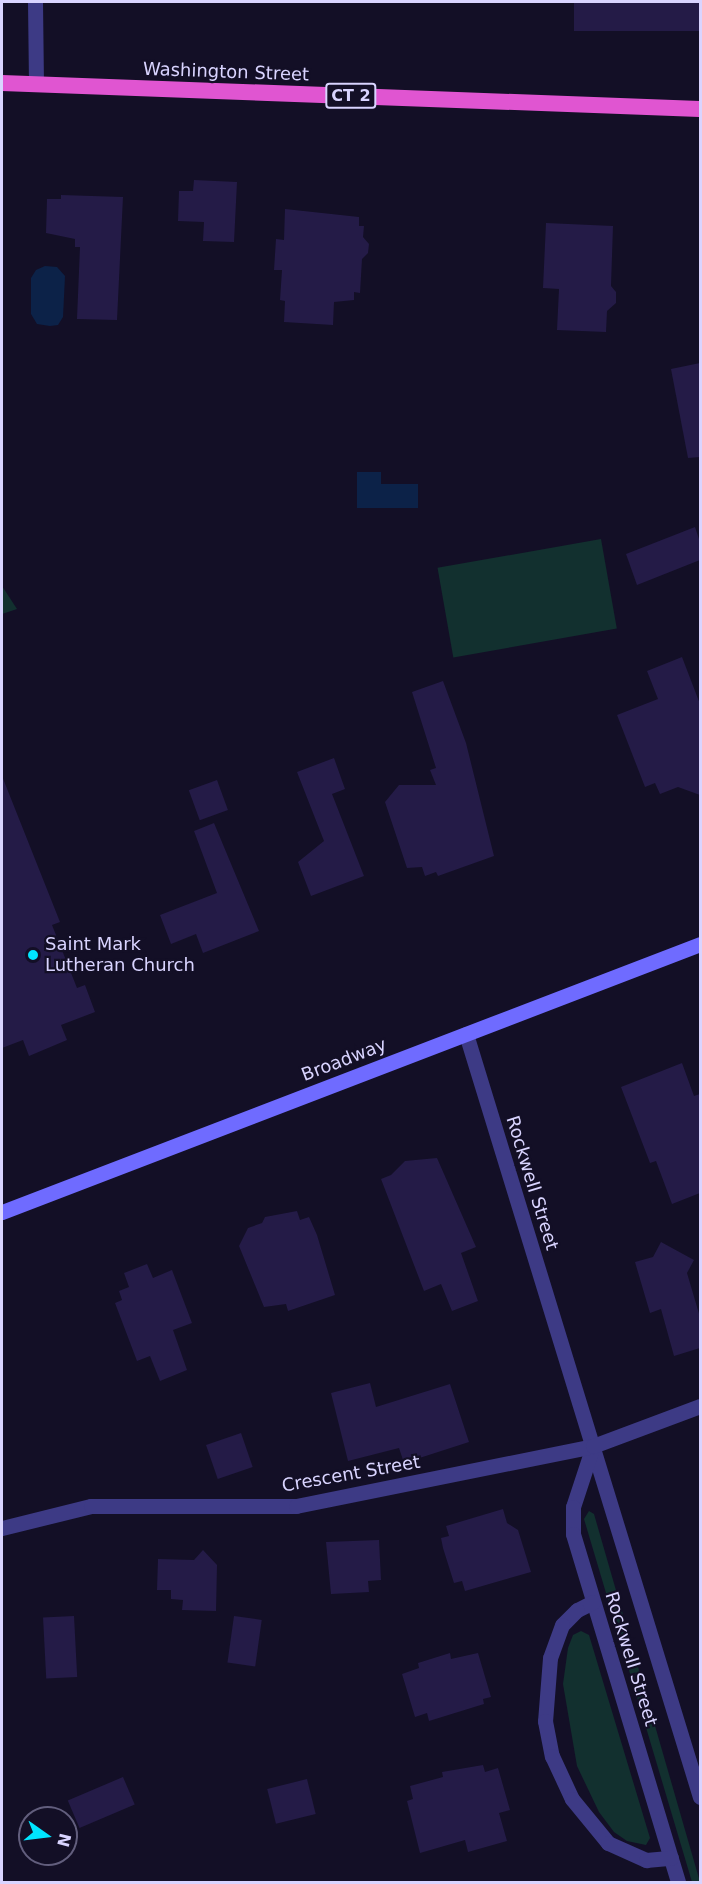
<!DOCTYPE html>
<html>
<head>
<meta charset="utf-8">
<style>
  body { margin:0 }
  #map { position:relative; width:702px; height:1884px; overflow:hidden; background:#130f26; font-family:"DejaVu Sans",sans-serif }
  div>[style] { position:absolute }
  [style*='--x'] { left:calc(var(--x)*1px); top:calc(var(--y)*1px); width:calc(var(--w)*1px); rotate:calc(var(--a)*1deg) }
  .green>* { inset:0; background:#12302f; transform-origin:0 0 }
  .water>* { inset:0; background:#0c2248 }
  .building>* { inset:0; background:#241b47; transform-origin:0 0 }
  .minor>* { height:15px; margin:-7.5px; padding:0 7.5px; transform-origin:7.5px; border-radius:7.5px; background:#3d3a85 }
  .secondary>* { height:15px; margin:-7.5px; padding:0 7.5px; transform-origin:7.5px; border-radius:7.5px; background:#6f6bff }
  .trunk>* { height:16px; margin:-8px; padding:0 8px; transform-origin:8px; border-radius:8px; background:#e055d1 }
  .dots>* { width:16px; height:16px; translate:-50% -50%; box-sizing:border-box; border:3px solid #130f26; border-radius:50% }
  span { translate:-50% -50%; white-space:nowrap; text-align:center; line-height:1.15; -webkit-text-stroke:4.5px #130f26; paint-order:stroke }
  .shield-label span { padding:2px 4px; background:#130f26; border:2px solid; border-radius:4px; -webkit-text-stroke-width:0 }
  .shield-label { font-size:16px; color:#d9d4ff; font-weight:700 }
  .street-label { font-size:18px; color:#d9d4ff }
  .poi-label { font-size:18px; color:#d9d4ff }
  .left { translate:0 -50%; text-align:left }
  .frame { position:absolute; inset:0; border:3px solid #d9d4ff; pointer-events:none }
  .north { position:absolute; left:18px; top:1806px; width:60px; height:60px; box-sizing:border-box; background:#130f26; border:2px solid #625e7d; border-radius:50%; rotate:104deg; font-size:16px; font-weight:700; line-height:24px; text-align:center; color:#d9d4ff }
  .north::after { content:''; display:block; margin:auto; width:21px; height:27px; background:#00e5ff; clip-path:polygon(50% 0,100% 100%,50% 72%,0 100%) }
</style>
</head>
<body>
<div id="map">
  <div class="green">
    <div style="left:601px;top:539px;width:91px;height:166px;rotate:80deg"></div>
    <div style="clip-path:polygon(2px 586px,17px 609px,2px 614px)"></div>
    <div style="clip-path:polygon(589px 1511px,594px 1514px,700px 1882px,692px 1882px,584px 1519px)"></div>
    <div style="clip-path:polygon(581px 1631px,589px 1635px,650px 1838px,646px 1845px,627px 1841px,614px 1832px,599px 1812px,577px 1766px,563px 1684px,568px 1648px,573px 1635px)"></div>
  </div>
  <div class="water">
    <div style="clip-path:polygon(45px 266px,57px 267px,65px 276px,63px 317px,58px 325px,50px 326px,37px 324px,31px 314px,31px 278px,36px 270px)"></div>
    <div style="clip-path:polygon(357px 472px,381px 472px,381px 484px,418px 484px,418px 508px,357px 508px)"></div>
  </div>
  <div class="building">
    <div style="left:574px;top:2px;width:125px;height:29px"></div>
    <div style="clip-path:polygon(194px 180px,237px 182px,234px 242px,203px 241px,204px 222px,178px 221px,179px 191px,193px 191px)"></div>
    <div style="clip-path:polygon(61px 195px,123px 197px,117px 320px,77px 319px,80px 247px,75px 247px,75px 239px,46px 233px,47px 199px,61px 199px)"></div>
    <div style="clip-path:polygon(285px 209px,359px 217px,359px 226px,364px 226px,363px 237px,369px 244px,368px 253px,362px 259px,360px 293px,354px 292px,354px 300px,334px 302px,333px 325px,284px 322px,285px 301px,280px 300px,282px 270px,274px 270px,276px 239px,284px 240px)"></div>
    <div style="clip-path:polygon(546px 223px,613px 226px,611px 286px,616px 292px,616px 303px,607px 311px,606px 332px,557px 330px,559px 289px,543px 288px)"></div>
    <div style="clip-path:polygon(700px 363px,700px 457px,688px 458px,671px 369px)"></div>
    <div style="clip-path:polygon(695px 527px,700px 542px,700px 560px,637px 585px,626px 554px)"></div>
    <div style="clip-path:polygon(682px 657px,700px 704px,700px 795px,678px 787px,660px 794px,655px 783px,645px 787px,617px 715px,658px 699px,647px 671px)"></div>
    <div style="clip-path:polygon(443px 681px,466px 743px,494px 856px,438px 876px,436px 872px,425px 876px,422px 867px,407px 868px,385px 802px,399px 785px,436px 785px,430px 770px,436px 768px,412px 692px)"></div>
    <div style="clip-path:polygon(334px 758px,345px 789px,332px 794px,364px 876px,311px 896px,298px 862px,324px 841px,297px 772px)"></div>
    <div style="clip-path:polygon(2px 776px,60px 922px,52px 925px,77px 988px,85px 985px,95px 1012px,61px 1025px,67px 1040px,29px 1056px,23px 1040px,2px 1048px)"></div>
    <div style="left:217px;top:780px;width:32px;height:30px;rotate:70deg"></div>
    <div style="clip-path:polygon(214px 823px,259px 931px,203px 953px,196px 934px,171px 944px,160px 915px,217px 893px,194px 831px)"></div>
    <div style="clip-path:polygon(682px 1063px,694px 1096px,700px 1094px,700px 1193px,672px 1204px,656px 1161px,650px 1163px,621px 1087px)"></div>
    <div style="clip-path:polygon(437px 1158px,476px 1247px,461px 1253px,478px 1301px,452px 1311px,441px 1284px,424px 1291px,381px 1179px,391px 1175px,405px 1161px)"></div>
    <div style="clip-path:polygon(297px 1211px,300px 1220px,309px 1217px,317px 1235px,335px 1295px,288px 1311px,286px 1304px,264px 1307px,239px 1246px,248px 1228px,262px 1223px,265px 1217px)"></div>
    <div style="clip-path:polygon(661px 1242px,694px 1260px,687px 1273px,700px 1317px,700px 1348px,674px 1356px,661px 1309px,650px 1313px,635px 1262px,653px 1257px)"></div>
    <div style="clip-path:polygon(147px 1264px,153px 1278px,172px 1270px,192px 1323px,173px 1330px,187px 1370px,160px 1381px,150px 1356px,137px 1361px,115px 1303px,122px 1300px,119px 1291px,129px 1287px,124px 1273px)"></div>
    <div style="clip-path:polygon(370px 1383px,376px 1407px,450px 1384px,469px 1442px,404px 1463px,399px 1448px,348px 1461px,331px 1393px)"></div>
    <div style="left:241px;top:1433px;width:36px;height:37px;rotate:71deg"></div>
    <div style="clip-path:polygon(503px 1509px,507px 1523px,518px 1530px,531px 1572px,465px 1591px,462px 1581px,454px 1583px,443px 1548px,441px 1538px,449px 1536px,446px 1526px)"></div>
    <div style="clip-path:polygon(379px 1540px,381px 1580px,368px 1581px,369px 1592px,331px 1594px,326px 1542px)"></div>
    <div style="clip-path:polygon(203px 1550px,217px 1565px,216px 1611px,182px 1610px,183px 1600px,171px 1599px,171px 1590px,157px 1590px,158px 1559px,194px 1560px)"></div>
    <div style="left:74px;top:1616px;width:61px;height:31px;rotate:87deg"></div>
    <div style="left:234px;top:1616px;width:28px;height:47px;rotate:8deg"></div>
    <div style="clip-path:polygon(450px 1653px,451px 1659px,478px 1653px,491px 1697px,483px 1699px,484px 1704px,429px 1721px,427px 1713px,415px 1717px,402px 1674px,419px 1668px,418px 1663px)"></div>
    <div style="clip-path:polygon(483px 1765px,485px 1772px,498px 1768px,510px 1810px,499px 1813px,507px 1841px,468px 1852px,465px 1840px,420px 1853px,407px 1801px,413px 1799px,410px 1786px,443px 1777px,442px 1772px)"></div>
    <div style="left:123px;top:1777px;width:30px;height:60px;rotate:67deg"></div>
    <div style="left:307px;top:1779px;width:36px;height:41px;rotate:76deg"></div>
  </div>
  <div class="minor">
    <div style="--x:35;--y:2;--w:82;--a:89.3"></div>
    <div style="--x:466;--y:1034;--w:798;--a:72.95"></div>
    <div style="--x:593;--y:1446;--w:64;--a:108.2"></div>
    <div style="--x:573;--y:1507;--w:27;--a:90"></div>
    <div style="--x:573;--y:1534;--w:363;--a:73.2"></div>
    <div style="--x:2;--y:1528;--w:92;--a:-13.9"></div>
    <div style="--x:91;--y:1506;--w:205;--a:0"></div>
    <div style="--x:296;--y:1506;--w:303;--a:-11.4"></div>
    <div style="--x:593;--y:1446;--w:114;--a:-20.5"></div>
    <div style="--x:593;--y:1602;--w:18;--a:153"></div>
    <div style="--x:577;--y:1610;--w:21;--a:135"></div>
    <div style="--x:562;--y:1625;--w:35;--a:110"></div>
    <div style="--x:550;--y:1658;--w:63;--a:94.5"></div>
    <div style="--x:545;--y:1721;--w:36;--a:79"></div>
    <div style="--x:552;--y:1756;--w:47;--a:65.1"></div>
    <div style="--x:572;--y:1799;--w:57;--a:50.7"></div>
    <div style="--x:608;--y:1843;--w:42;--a:24.1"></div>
    <div style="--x:646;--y:1860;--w:25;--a:-5"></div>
  </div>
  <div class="secondary">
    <div style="--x:2;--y:1212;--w:748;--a:-21"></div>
  </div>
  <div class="trunk">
    <div style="--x:2;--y:83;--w:698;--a:2.13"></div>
  </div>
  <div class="dots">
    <div style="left:33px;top:955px;background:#00e5ff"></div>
  </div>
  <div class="shield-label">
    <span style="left:351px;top:96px">CT 2</span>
  </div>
  <div class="street-label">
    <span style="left:226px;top:72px;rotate:2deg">Washington Street</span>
    <span style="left:344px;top:1060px;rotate:-21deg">Broadway</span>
    <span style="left:532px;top:1183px;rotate:73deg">Rockwell Street</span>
    <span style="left:351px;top:1474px;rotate:-10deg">Crescent Street</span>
    <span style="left:631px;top:1659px;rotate:73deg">Rockwell Street</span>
  </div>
  <div class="poi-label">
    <span class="left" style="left:45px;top:955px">Saint Mark<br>Lutheran Church</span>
  </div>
  <div class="frame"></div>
  <div class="north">N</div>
</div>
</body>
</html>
